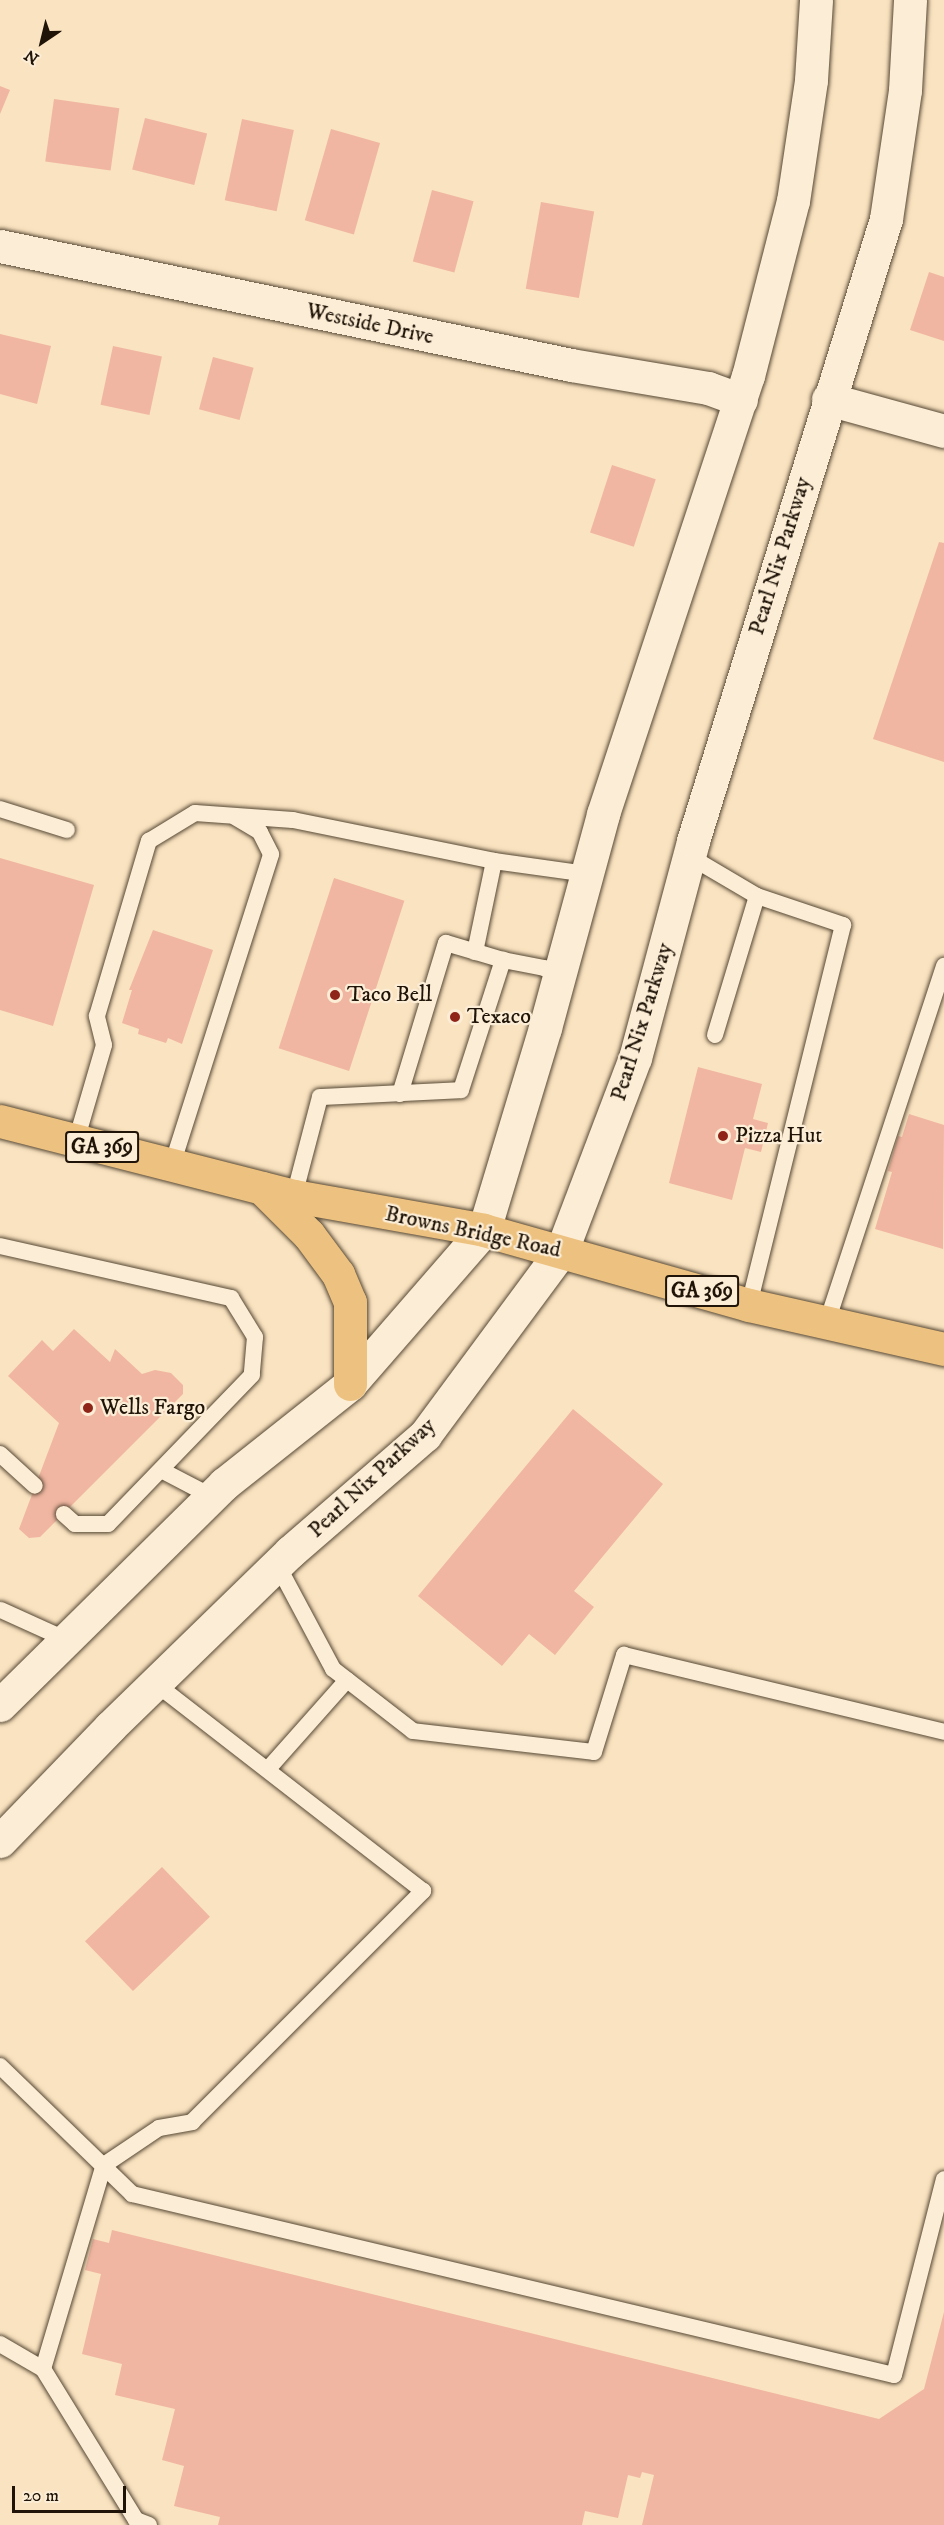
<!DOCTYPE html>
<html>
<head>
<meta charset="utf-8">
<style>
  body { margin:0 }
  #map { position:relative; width:944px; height:2525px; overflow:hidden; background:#fae3c0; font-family:"IM FELL DW Pica",serif }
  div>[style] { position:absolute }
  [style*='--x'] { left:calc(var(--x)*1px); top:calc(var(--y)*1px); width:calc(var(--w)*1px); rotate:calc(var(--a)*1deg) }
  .building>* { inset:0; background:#f0b6a1; transform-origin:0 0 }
  .roads { filter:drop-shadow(0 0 2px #564835) drop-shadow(0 0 2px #564835) }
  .service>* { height:16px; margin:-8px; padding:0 8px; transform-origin:8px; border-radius:8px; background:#fcedd6 }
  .minor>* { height:33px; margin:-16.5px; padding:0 16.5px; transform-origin:16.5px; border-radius:16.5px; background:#fcedd6 }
  .secondary>* { height:33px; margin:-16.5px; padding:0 16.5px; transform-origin:16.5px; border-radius:16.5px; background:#fcedd6 }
  .primary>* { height:33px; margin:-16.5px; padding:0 16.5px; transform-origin:16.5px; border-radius:16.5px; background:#edc280 }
  .dots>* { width:16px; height:16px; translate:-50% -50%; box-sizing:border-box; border:3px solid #fcedd6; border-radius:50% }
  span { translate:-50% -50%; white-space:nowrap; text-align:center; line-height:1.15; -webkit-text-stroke:4.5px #fcedd6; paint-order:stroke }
  .shield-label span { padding:2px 4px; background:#fcedd6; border:2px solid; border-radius:4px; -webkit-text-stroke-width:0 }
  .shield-label { font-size:21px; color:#1f1407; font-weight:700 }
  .street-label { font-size:22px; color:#1f1407 }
  .poi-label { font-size:22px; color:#1f1407 }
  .left { translate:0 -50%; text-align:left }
  .north { position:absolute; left:12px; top:12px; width:60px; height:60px; -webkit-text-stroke:4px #fcedd6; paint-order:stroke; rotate:215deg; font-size:16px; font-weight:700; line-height:24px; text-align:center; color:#1f1407 }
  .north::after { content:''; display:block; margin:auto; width:21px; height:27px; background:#1f1407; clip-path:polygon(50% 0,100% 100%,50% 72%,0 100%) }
  .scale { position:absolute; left:12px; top:2486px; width:114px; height:27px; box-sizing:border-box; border:3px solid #1f1407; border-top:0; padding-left:8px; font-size:18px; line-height:21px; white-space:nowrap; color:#1f1407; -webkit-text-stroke:4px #fcedd6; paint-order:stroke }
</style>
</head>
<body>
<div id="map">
  <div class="building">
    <div style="clip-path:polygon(0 86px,10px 90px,0 114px)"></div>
    <div style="left:54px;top:99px;width:66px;height:63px;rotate:8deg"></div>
    <div style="left:145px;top:118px;width:64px;height:53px;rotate:14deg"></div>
    <div style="left:242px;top:119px;width:53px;height:83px;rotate:12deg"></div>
    <div style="left:331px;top:129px;width:51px;height:95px;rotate:16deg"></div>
    <div style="left:432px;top:190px;width:43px;height:74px;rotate:15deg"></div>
    <div style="left:541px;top:202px;width:54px;height:88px;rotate:10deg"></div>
    <div style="clip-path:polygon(929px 272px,944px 277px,944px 341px,910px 330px)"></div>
    <div style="clip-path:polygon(0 334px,51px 346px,37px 404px,0 394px)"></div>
    <div style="left:113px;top:346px;width:50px;height:60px;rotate:12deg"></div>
    <div style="left:213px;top:357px;width:42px;height:54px;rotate:15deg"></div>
    <div style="left:612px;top:465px;width:46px;height:71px;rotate:18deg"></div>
    <div style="clip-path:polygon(939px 542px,944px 543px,944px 762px,873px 739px)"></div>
    <div style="clip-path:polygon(0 858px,94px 885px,53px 1026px,0 1010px)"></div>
    <div style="left:334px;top:878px;width:74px;height:179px;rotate:18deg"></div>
    <div style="clip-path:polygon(153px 930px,213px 950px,182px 1044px,168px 1038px,166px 1043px,138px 1034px,139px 1029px,122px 1023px,132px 990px,129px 990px)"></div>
    <div style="clip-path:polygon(698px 1067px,762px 1084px,753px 1119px,768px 1123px,761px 1152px,745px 1148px,732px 1200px,669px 1183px)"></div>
    <div style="clip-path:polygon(909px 1114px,944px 1125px,943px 1249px,875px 1229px,892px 1172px,888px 1171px,898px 1136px,902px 1137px)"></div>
    <div style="clip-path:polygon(74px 1329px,110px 1362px,115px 1349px,142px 1374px,155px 1370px,171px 1373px,183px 1385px,183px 1394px,40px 1537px,29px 1538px,19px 1529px,59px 1423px,8px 1376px,42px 1340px,53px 1351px)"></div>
    <div style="clip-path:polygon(573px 1409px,663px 1484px,574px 1591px,594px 1607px,555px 1655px,529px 1634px,502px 1666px,418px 1596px)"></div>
    <div style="left:162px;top:1867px;width:69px;height:107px;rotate:46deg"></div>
    <div style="clip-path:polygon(112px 2230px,879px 2419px,924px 2389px,944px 2312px,944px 2525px,642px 2525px,654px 2475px,642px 2472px,640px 2478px,628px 2475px,618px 2518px,585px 2511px,582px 2525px,218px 2525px,220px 2517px,174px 2506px,184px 2466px,162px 2460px,175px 2409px,115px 2395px,122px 2364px,82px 2354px,101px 2274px,85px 2270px,93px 2239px,109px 2243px)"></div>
  </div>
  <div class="roads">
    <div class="service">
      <div style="--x:0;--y:809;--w:70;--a:17.4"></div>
      <div style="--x:689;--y:856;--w:79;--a:30.5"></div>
      <div style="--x:757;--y:896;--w:91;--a:18.6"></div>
      <div style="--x:843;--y:925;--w:391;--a:103.9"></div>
      <div style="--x:475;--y:952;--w:93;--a:-78.2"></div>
      <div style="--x:715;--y:1035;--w:145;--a:-73.2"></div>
      <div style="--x:400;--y:1094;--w:158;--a:-73.1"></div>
      <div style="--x:446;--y:943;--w:59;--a:16.6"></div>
      <div style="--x:503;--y:960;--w:42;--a:11"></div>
      <div style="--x:544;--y:968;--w:17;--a:24"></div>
      <div style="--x:76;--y:1141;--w:100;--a:-73.7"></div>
      <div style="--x:104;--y:1045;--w:30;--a:-104"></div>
      <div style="--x:97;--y:1016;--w:183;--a:-73.5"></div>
      <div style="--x:149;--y:841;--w:54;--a:-31.3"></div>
      <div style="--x:195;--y:813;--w:98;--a:4.1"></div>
      <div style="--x:293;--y:820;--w:205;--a:11.5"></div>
      <div style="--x:494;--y:861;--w:93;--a:8"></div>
      <div style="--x:172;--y:1165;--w:326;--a:-72.3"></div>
      <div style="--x:271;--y:854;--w:25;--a:-117"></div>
      <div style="--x:260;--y:832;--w:29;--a:-149"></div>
      <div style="--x:294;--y:1196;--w:102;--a:-75.3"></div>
      <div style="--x:320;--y:1097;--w:141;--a:-2.8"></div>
      <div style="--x:461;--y:1090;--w:137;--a:-72.1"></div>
      <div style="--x:0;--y:1246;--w:237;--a:12.7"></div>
      <div style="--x:231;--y:1298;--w:46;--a:58.4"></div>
      <div style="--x:255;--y:1337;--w:38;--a:95"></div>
      <div style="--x:252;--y:1375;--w:207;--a:134"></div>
      <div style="--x:108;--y:1524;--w:33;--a:180"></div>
      <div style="--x:75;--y:1524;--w:15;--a:-138"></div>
      <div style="--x:827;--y:1322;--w:375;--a:-71.8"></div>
      <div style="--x:0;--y:1454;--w:47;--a:42.4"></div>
      <div style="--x:161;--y:1470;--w:56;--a:27.5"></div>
      <div style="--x:277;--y:1564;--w:119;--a:61.9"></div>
      <div style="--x:333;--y:1669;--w:101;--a:37.8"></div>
      <div style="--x:413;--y:1731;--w:182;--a:6.6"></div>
      <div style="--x:594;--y:1752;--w:102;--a:-72.8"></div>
      <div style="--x:624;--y:1655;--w:329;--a:13.5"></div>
      <div style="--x:1;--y:1610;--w:70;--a:24.4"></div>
      <div style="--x:268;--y:1769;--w:119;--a:-48.4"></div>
      <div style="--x:0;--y:2066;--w:184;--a:44.1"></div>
      <div style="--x:132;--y:2194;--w:783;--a:13.36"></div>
      <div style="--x:894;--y:2375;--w:202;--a:-75.7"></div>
      <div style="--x:0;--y:2344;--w:50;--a:30.2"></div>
      <div style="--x:149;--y:2525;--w:14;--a:-159"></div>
      <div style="--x:136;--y:2520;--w:177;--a:-121.6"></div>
      <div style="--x:43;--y:2369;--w:213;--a:-73.4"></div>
      <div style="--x:104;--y:2165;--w:66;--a:-33.9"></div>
      <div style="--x:159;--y:2128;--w:34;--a:-10"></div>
      <div style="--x:192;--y:2122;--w:327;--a:-45"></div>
      <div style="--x:423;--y:1891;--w:339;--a:-142.2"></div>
    </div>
    <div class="minor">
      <div style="--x:0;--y:246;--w:583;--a:11.77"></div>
      <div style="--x:571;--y:365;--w:139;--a:9.5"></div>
      <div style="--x:708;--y:388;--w:35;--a:20"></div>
      <div style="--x:828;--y:399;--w:120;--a:15.4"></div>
    </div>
    <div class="secondary">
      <div style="--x:0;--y:1705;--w:315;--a:-44.6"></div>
      <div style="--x:224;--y:1484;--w:161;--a:-38.4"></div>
      <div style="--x:350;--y:1384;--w:204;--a:-49"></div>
      <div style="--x:484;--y:1230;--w:211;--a:-73.2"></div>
      <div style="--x:545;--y:1028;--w:222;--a:-74.8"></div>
      <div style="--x:603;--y:814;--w:461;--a:-71.7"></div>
      <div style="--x:748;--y:376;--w:181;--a:-75.6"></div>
      <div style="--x:793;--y:201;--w:122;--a:-81.5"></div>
      <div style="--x:811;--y:80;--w:80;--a:-86.4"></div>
      <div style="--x:0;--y:1841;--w:158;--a:-46"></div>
      <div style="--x:110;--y:1727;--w:251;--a:-44.2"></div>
      <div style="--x:290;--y:1552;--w:179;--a:-40.9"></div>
      <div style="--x:425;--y:1435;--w:230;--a:-53.5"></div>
      <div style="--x:562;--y:1250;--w:205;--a:-69.2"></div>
      <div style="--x:635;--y:1058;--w:225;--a:-75"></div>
      <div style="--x:693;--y:841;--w:651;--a:-72.76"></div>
      <div style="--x:886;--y:219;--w:130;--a:-81.6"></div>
      <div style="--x:905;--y:90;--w:90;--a:-86.8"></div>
    </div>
    <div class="primary">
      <div style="--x:0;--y:1121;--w:303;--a:14.3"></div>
      <div style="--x:294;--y:1196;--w:193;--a:10.1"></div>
      <div style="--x:484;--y:1230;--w:275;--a:15.8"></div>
      <div style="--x:749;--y:1305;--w:200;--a:12.7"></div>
      <div style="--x:262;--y:1188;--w:66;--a:45"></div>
      <div style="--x:309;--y:1235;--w:49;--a:53.4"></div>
      <div style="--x:338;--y:1274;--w:30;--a:67"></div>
      <div style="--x:350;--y:1302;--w:82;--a:90"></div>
    </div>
  </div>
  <div class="dots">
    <div style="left:335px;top:995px;background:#8f2418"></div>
    <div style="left:455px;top:1017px;background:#8f2418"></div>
    <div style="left:723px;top:1136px;background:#8f2418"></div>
    <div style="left:88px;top:1408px;background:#8f2418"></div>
  </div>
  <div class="shield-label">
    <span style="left:102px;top:1147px">GA 369</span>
    <span style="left:702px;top:1291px">GA 369</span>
  </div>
  <div class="street-label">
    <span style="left:370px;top:324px;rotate:12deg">Westside Drive</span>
    <span style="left:780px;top:556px;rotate:-73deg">Pearl Nix Parkway</span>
    <span style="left:642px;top:1022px;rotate:-73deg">Pearl Nix Parkway</span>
    <span style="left:473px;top:1232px;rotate:12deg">Browns Bridge Road</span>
    <span style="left:372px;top:1478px;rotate:-43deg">Pearl Nix Parkway</span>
  </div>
  <div class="poi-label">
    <span class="left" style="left:347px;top:995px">Taco Bell</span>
    <span class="left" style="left:467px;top:1017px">Texaco</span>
    <span class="left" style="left:735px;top:1136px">Pizza Hut</span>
    <span class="left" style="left:100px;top:1408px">Wells Fargo</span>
  </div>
  <div class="north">N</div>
  <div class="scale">20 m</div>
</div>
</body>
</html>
